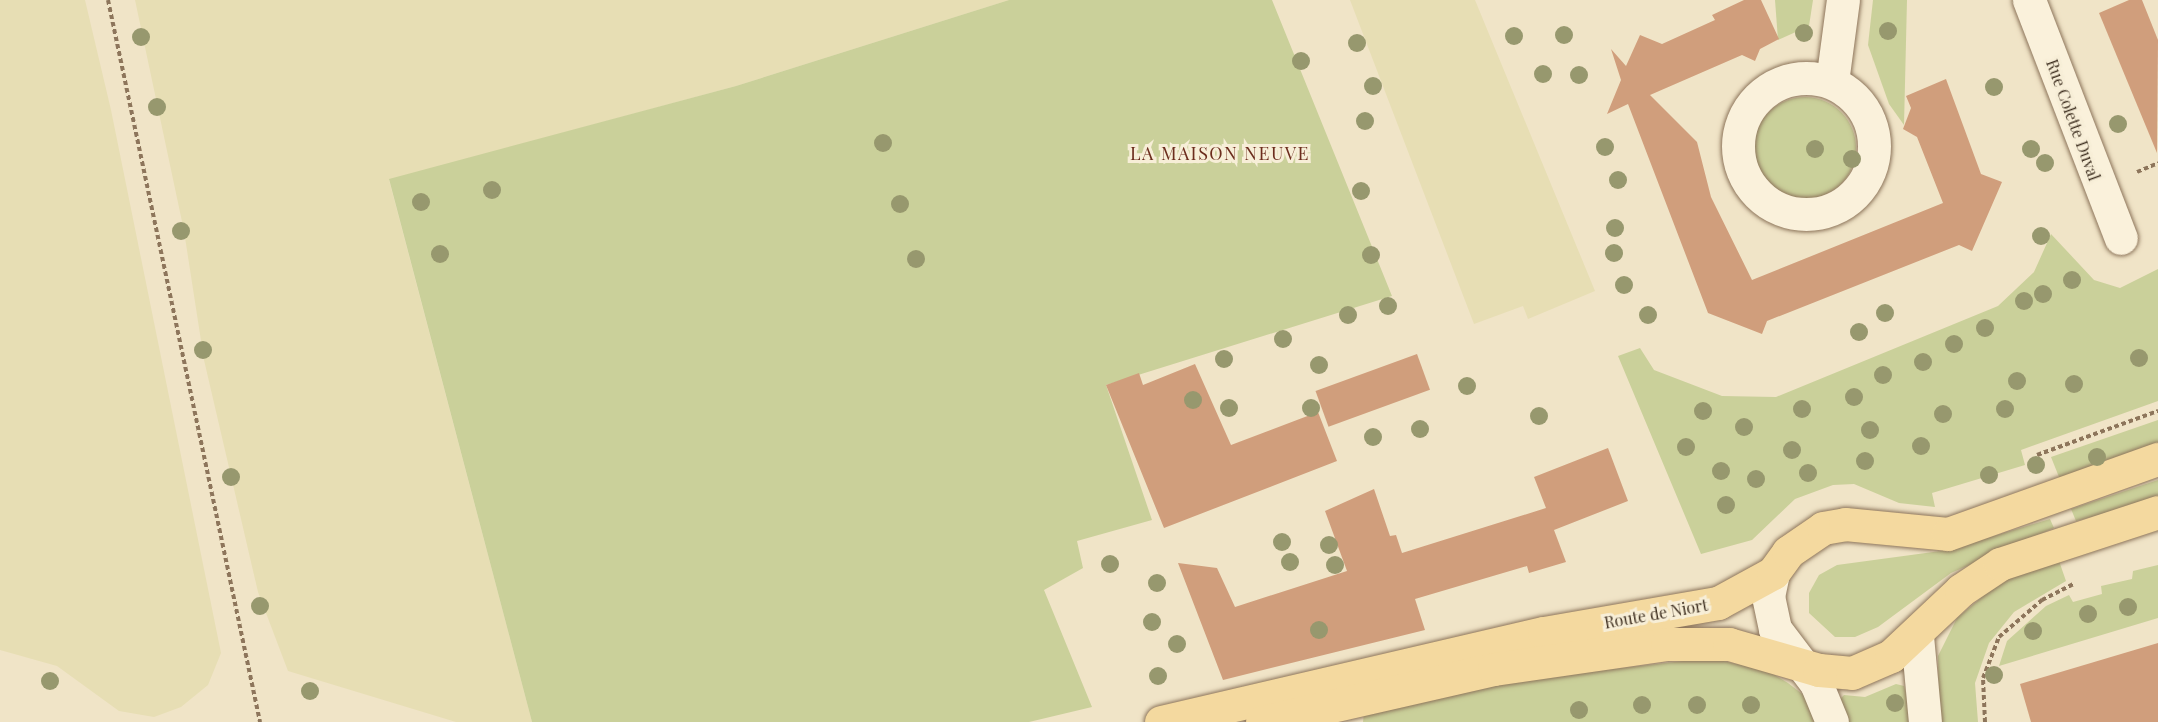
<!DOCTYPE html>
<html>
<head>
<meta charset="utf-8">
<style>
  body { margin:0 }
  #map { position:relative; width:2158px; height:722px; overflow:hidden; background:#f0e4c7; font-family:"Playfair Display",serif }
  div>[style] { position:absolute }
  [style*='--x'] { left:calc(var(--x)*1px); top:calc(var(--y)*1px); width:calc(var(--w)*1px); rotate:calc(var(--a)*1deg) }
  .farmland>* { inset:0; background:#e7deb4 }
  .green>* { inset:0; background:#cad09a }
  .round { border-radius:50% }
  .building>* { inset:0; background:#d09e7c; transform-origin:0 0 }
  .path>* { height:4px; margin-top:-2px; transform-origin:0; background:repeating-linear-gradient(90deg,#8d755b 0 4.5px,transparent 0 7.5px) }
  .roads { filter:drop-shadow(0 0 2px #8d755b) drop-shadow(0 0 2px #8d755b) }
  .minor>* { height:33px; margin:-16.5px; padding:0 16.5px; transform-origin:16.5px; border-radius:16.5px; background:#faf1db }
  .minor>.ring { margin:-16.5px; padding:0; box-sizing:content-box; background:none; border:33px solid #faf1db; border-radius:50% }
  .major>* { height:33px; margin:-16.5px; padding:0 16.5px; transform-origin:16.5px; border-radius:16.5px; background:#f4d99f }
  .trees>* { width:18px; height:18px; margin:-9px; border-radius:50%; background:#97986e }
  span { translate:-50% -50%; white-space:nowrap; text-align:center; line-height:1.15; -webkit-text-stroke:6px #f7eed7; paint-order:stroke }
  .street-label { font-size:16px; color:#3d2e1f }
  .neighbourhood-label { font-size:18px; color:#6c2d1d; letter-spacing:1.5px }
</style>
</head>
<body>
<div id="map">
  <div class="farmland">
    <div style="clip-path:polygon(0 0,85px 0,111px 110px,221px 653px,208px 685px,181px 707px,154px 717px,119px 711px,57px 666px,0 650px)"></div>
    <div style="clip-path:polygon(135px 0,1009px 0,736px 86px,389px 180px,532px 722px,456px 722px,288px 671px,258px 592px,204px 360px,184px 231px)"></div>
    <div style="clip-path:polygon(1350px 0,1475px 0,1595px 291px,1528px 319px,1523px 306px,1474px 324px)"></div>
  </div>
  <div class="green">
    <div style="clip-path:polygon(1009px 0,1272px 0,1392px 296px,1106px 385px,1152px 520px,1077px 541px,1083px 568px,1044px 590px,1092px 707px,1029px 722px,532px 722px,389px 179px,736px 86px)"></div>
    <div style="clip-path:polygon(1775px 0,1813px 0,1809px 26px,1778px 40px)"></div>
    <div style="clip-path:polygon(1873px 0,1907px 0,1904px 125px,1889px 104px,1868px 45px)"></div>
    <div class="round" style="left:1754px;top:97px;width:102px;height:102px"></div>
    <div style="clip-path:polygon(2051px 234px,2094px 280px,2120px 288px,2158px 269px,2158px 401px,2021px 450px,2025px 465px,1932px 493px,1935px 507px,1899px 503px,1854px 484px,1833px 485px,1795px 499px,1752px 540px,1701px 554px,1618px 356px,1640px 348px,1654px 370px,1722px 396px,1776px 397px,1998px 306px,2034px 272px)"></div>
    <div style="clip-path:polygon(2158px 420px,2158px 444px,2061px 482px,2051px 457px)"></div>
    <div style="clip-path:polygon(2158px 480px,2158px 500px,2076px 521px,2071px 509px)"></div>
    <div style="clip-path:polygon(2050px 519px,2054px 528px,1951px 573px,1878px 627px,1855px 637px,1835px 637px,1809px 613px,1809px 593px,1819px 575px,1837px 565px,1948px 550px)"></div>
    <div style="clip-path:polygon(2058px 558px,2066px 581px,2014px 612px,1989px 643px,1975px 683px,1978px 722px,1939px 722px,1938px 656px,1957px 618px,2006px 577px)"></div>
    <div style="clip-path:polygon(2158px 565px,2158px 618px,1999px 666px,2007px 641px,2046px 606px,2069px 595px,2073px 602px,2102px 594px,2101px 586px,2132px 579px,2133px 571px)"></div>
    <div style="clip-path:polygon(1710px 658px,1768px 671px,1788px 683px,1806px 697px,1816px 722px,1363px 722px,1364px 712px,1514px 680px)"></div>
    <div style="clip-path:polygon(1896px 684px,1904px 686px,1913px 722px,1846px 722px,1839px 700px,1844px 695px,1865px 697px)"></div>
  </div>
  <div class="building">
    <div style="clip-path:polygon(1744px 0,1761px 0,1779px 39px,1760px 49px,1755px 61px,1742px 55px,1650px 95px,1697px 142px,1711px 197px,1752px 280px,1943px 203px,1917px 137px,1903px 129px,1911px 108px,1906px 96px,1946px 79px,1981px 174px,2002px 182px,1972px 251px,1959px 245px,1767px 321px,1762px 334px,1708px 313px,1628px 104px,1607px 114px,1621px 80px,1611px 49px,1626px 66px,1640px 35px,1662px 44px,1715px 20px,1712px 15px)"></div>
    <div style="clip-path:polygon(2129px 0,2142px 0,2158px 40px,2157px 153px,2099px 13px)"></div>
    <div style="left:1417px;top:354px;width:38px;height:108px;rotate:70deg"></div>
    <div style="clip-path:polygon(1195px 364px,1231px 445px,1318px 412px,1337px 461px,1164px 528px,1106px 385px,1139px 373px,1143px 385px)"></div>
    <div style="clip-path:polygon(1608px 448px,1628px 501px,1554px 530px,1566px 562px,1529px 573px,1527px 566px,1415px 599px,1425px 630px,1223px 680px,1178px 563px,1217px 568px,1235px 607px,1347px 571px,1325px 511px,1374px 489px,1390px 536px,1396px 535px,1402px 553px,1546px 508px,1534px 477px)"></div>
    <div style="clip-path:polygon(2158px 643px,2158px 722px,2031px 722px,2020px 684px)"></div>
  </div>
  <div class="path">
    <div style="--x:108;--y:0;--w:738;--a:78.11"></div>
    <div style="--x:2137;--y:172;--w:23;--a:-23"></div>
    <div style="--x:2037;--y:455;--w:129;--a:-20"></div>
    <div style="--x:1985;--y:722;--w:44;--a:-92.6"></div>
    <div style="--x:1983;--y:678;--w:44;--a:-68.7"></div>
    <div style="--x:1999;--y:637;--w:57;--a:-40.7"></div>
    <div style="--x:2042;--y:600;--w:35;--a:-27"></div>
  </div>
  <div class="roads">
    <div class="minor">
      <div style="--x:2029;--y:0;--w:255;--a:68.9"></div>
      <div class="ring" style="left:1738px;top:78px;width:103px;height:103px"></div>
      <div style="--x:1832;--y:82;--w:83;--a:-82.4"></div>
      <div style="--x:1773;--y:573;--w:24;--a:102"></div>
      <div style="--x:1768;--y:596;--w:34;--a:78"></div>
      <div style="--x:1775;--y:629;--w:68;--a:52.8"></div>
      <div style="--x:1816;--y:683;--w:42;--a:67.7"></div>
      <div style="--x:1917;--y:636;--w:86;--a:84.7"></div>
    </div>
    <div class="major">
      <div style="--x:1161;--y:722;--w:393;--a:-13.1"></div>
      <div style="--x:1544;--y:633;--w:177;--a:-9.8"></div>
      <div style="--x:1718;--y:603;--w:63;--a:-28.6"></div>
      <div style="--x:1773;--y:573;--w:26;--a:-54"></div>
      <div style="--x:1788;--y:552;--w:42;--a:-34.4"></div>
      <div style="--x:1823;--y:528;--w:22;--a:-10"></div>
      <div style="--x:1845;--y:524;--w:103;--a:5.5"></div>
      <div style="--x:1948;--y:534;--w:223;--a:-19.7"></div>
      <div style="--x:1262;--y:722;--w:238;--a:-12.9"></div>
      <div style="--x:1494;--y:669;--w:175;--a:-8.2"></div>
      <div style="--x:1667;--y:644;--w:62;--a:0"></div>
      <div style="--x:1729;--y:644;--w:94;--a:16.1"></div>
      <div style="--x:1819;--y:670;--w:33;--a:5"></div>
      <div style="--x:1852;--y:673;--w:43;--a:-23.6"></div>
      <div style="--x:1891;--y:656;--w:96;--a:-43.3"></div>
      <div style="--x:1961;--y:590;--w:47;--a:-33.7"></div>
      <div style="--x:2000;--y:564;--w:166;--a:-18.2"></div>
    </div>
  </div>
  <div class="trees">
    <div style="left:1888px;top:31px"></div>
    <div style="left:1804px;top:33px"></div>
    <div style="left:1564px;top:35px"></div>
    <div style="left:1514px;top:36px"></div>
    <div style="left:141px;top:37px"></div>
    <div style="left:1357px;top:43px"></div>
    <div style="left:1301px;top:61px"></div>
    <div style="left:1543px;top:74px"></div>
    <div style="left:1579px;top:75px"></div>
    <div style="left:1373px;top:86px"></div>
    <div style="left:1994px;top:87px"></div>
    <div style="left:157px;top:107px"></div>
    <div style="left:1365px;top:121px"></div>
    <div style="left:2118px;top:124px"></div>
    <div style="left:883px;top:143px"></div>
    <div style="left:1605px;top:147px"></div>
    <div style="left:1815px;top:149px"></div>
    <div style="left:2031px;top:149px"></div>
    <div style="left:1852px;top:159px"></div>
    <div style="left:2045px;top:163px"></div>
    <div style="left:1618px;top:180px"></div>
    <div style="left:492px;top:190px"></div>
    <div style="left:1361px;top:191px"></div>
    <div style="left:421px;top:202px"></div>
    <div style="left:900px;top:204px"></div>
    <div style="left:1615px;top:228px"></div>
    <div style="left:181px;top:231px"></div>
    <div style="left:2041px;top:236px"></div>
    <div style="left:1614px;top:253px"></div>
    <div style="left:440px;top:254px"></div>
    <div style="left:1371px;top:255px"></div>
    <div style="left:916px;top:259px"></div>
    <div style="left:2072px;top:280px"></div>
    <div style="left:1624px;top:285px"></div>
    <div style="left:2043px;top:294px"></div>
    <div style="left:2024px;top:301px"></div>
    <div style="left:1388px;top:306px"></div>
    <div style="left:1885px;top:313px"></div>
    <div style="left:1348px;top:315px"></div>
    <div style="left:1648px;top:315px"></div>
    <div style="left:1985px;top:328px"></div>
    <div style="left:1859px;top:332px"></div>
    <div style="left:1283px;top:339px"></div>
    <div style="left:1954px;top:344px"></div>
    <div style="left:203px;top:350px"></div>
    <div style="left:2139px;top:358px"></div>
    <div style="left:1224px;top:359px"></div>
    <div style="left:1923px;top:362px"></div>
    <div style="left:1319px;top:365px"></div>
    <div style="left:1883px;top:375px"></div>
    <div style="left:2017px;top:381px"></div>
    <div style="left:2074px;top:384px"></div>
    <div style="left:1467px;top:386px"></div>
    <div style="left:1854px;top:397px"></div>
    <div style="left:1193px;top:400px"></div>
    <div style="left:1229px;top:408px"></div>
    <div style="left:1311px;top:408px"></div>
    <div style="left:1802px;top:409px"></div>
    <div style="left:2005px;top:409px"></div>
    <div style="left:1703px;top:411px"></div>
    <div style="left:1943px;top:414px"></div>
    <div style="left:1539px;top:416px"></div>
    <div style="left:1744px;top:427px"></div>
    <div style="left:1420px;top:429px"></div>
    <div style="left:1870px;top:430px"></div>
    <div style="left:1373px;top:437px"></div>
    <div style="left:1921px;top:446px"></div>
    <div style="left:1686px;top:447px"></div>
    <div style="left:1792px;top:450px"></div>
    <div style="left:2097px;top:457px"></div>
    <div style="left:1865px;top:461px"></div>
    <div style="left:2036px;top:465px"></div>
    <div style="left:1721px;top:471px"></div>
    <div style="left:1808px;top:473px"></div>
    <div style="left:1989px;top:475px"></div>
    <div style="left:231px;top:477px"></div>
    <div style="left:1756px;top:479px"></div>
    <div style="left:1726px;top:505px"></div>
    <div style="left:1282px;top:542px"></div>
    <div style="left:1329px;top:545px"></div>
    <div style="left:1290px;top:562px"></div>
    <div style="left:1110px;top:564px"></div>
    <div style="left:1335px;top:565px"></div>
    <div style="left:1157px;top:583px"></div>
    <div style="left:260px;top:606px"></div>
    <div style="left:2128px;top:607px"></div>
    <div style="left:2088px;top:614px"></div>
    <div style="left:1152px;top:622px"></div>
    <div style="left:1319px;top:630px"></div>
    <div style="left:2033px;top:631px"></div>
    <div style="left:1177px;top:644px"></div>
    <div style="left:1994px;top:675px"></div>
    <div style="left:1158px;top:676px"></div>
    <div style="left:50px;top:681px"></div>
    <div style="left:310px;top:691px"></div>
    <div style="left:1895px;top:703px"></div>
    <div style="left:1642px;top:705px"></div>
    <div style="left:1697px;top:705px"></div>
    <div style="left:1751px;top:705px"></div>
    <div style="left:1579px;top:710px"></div>
  </div>
  <div class="street-label">
    <span style="left:2073px;top:120px;rotate:70deg">Rue Colette Duval</span>
    <span style="left:1656px;top:614px;rotate:-10deg">Route de Niort</span>
  </div>
  <div class="neighbourhood-label">
    <span style="left:1220px;top:153px">LA MAISON NEUVE</span>
  </div>
</div>
</body>
</html>
